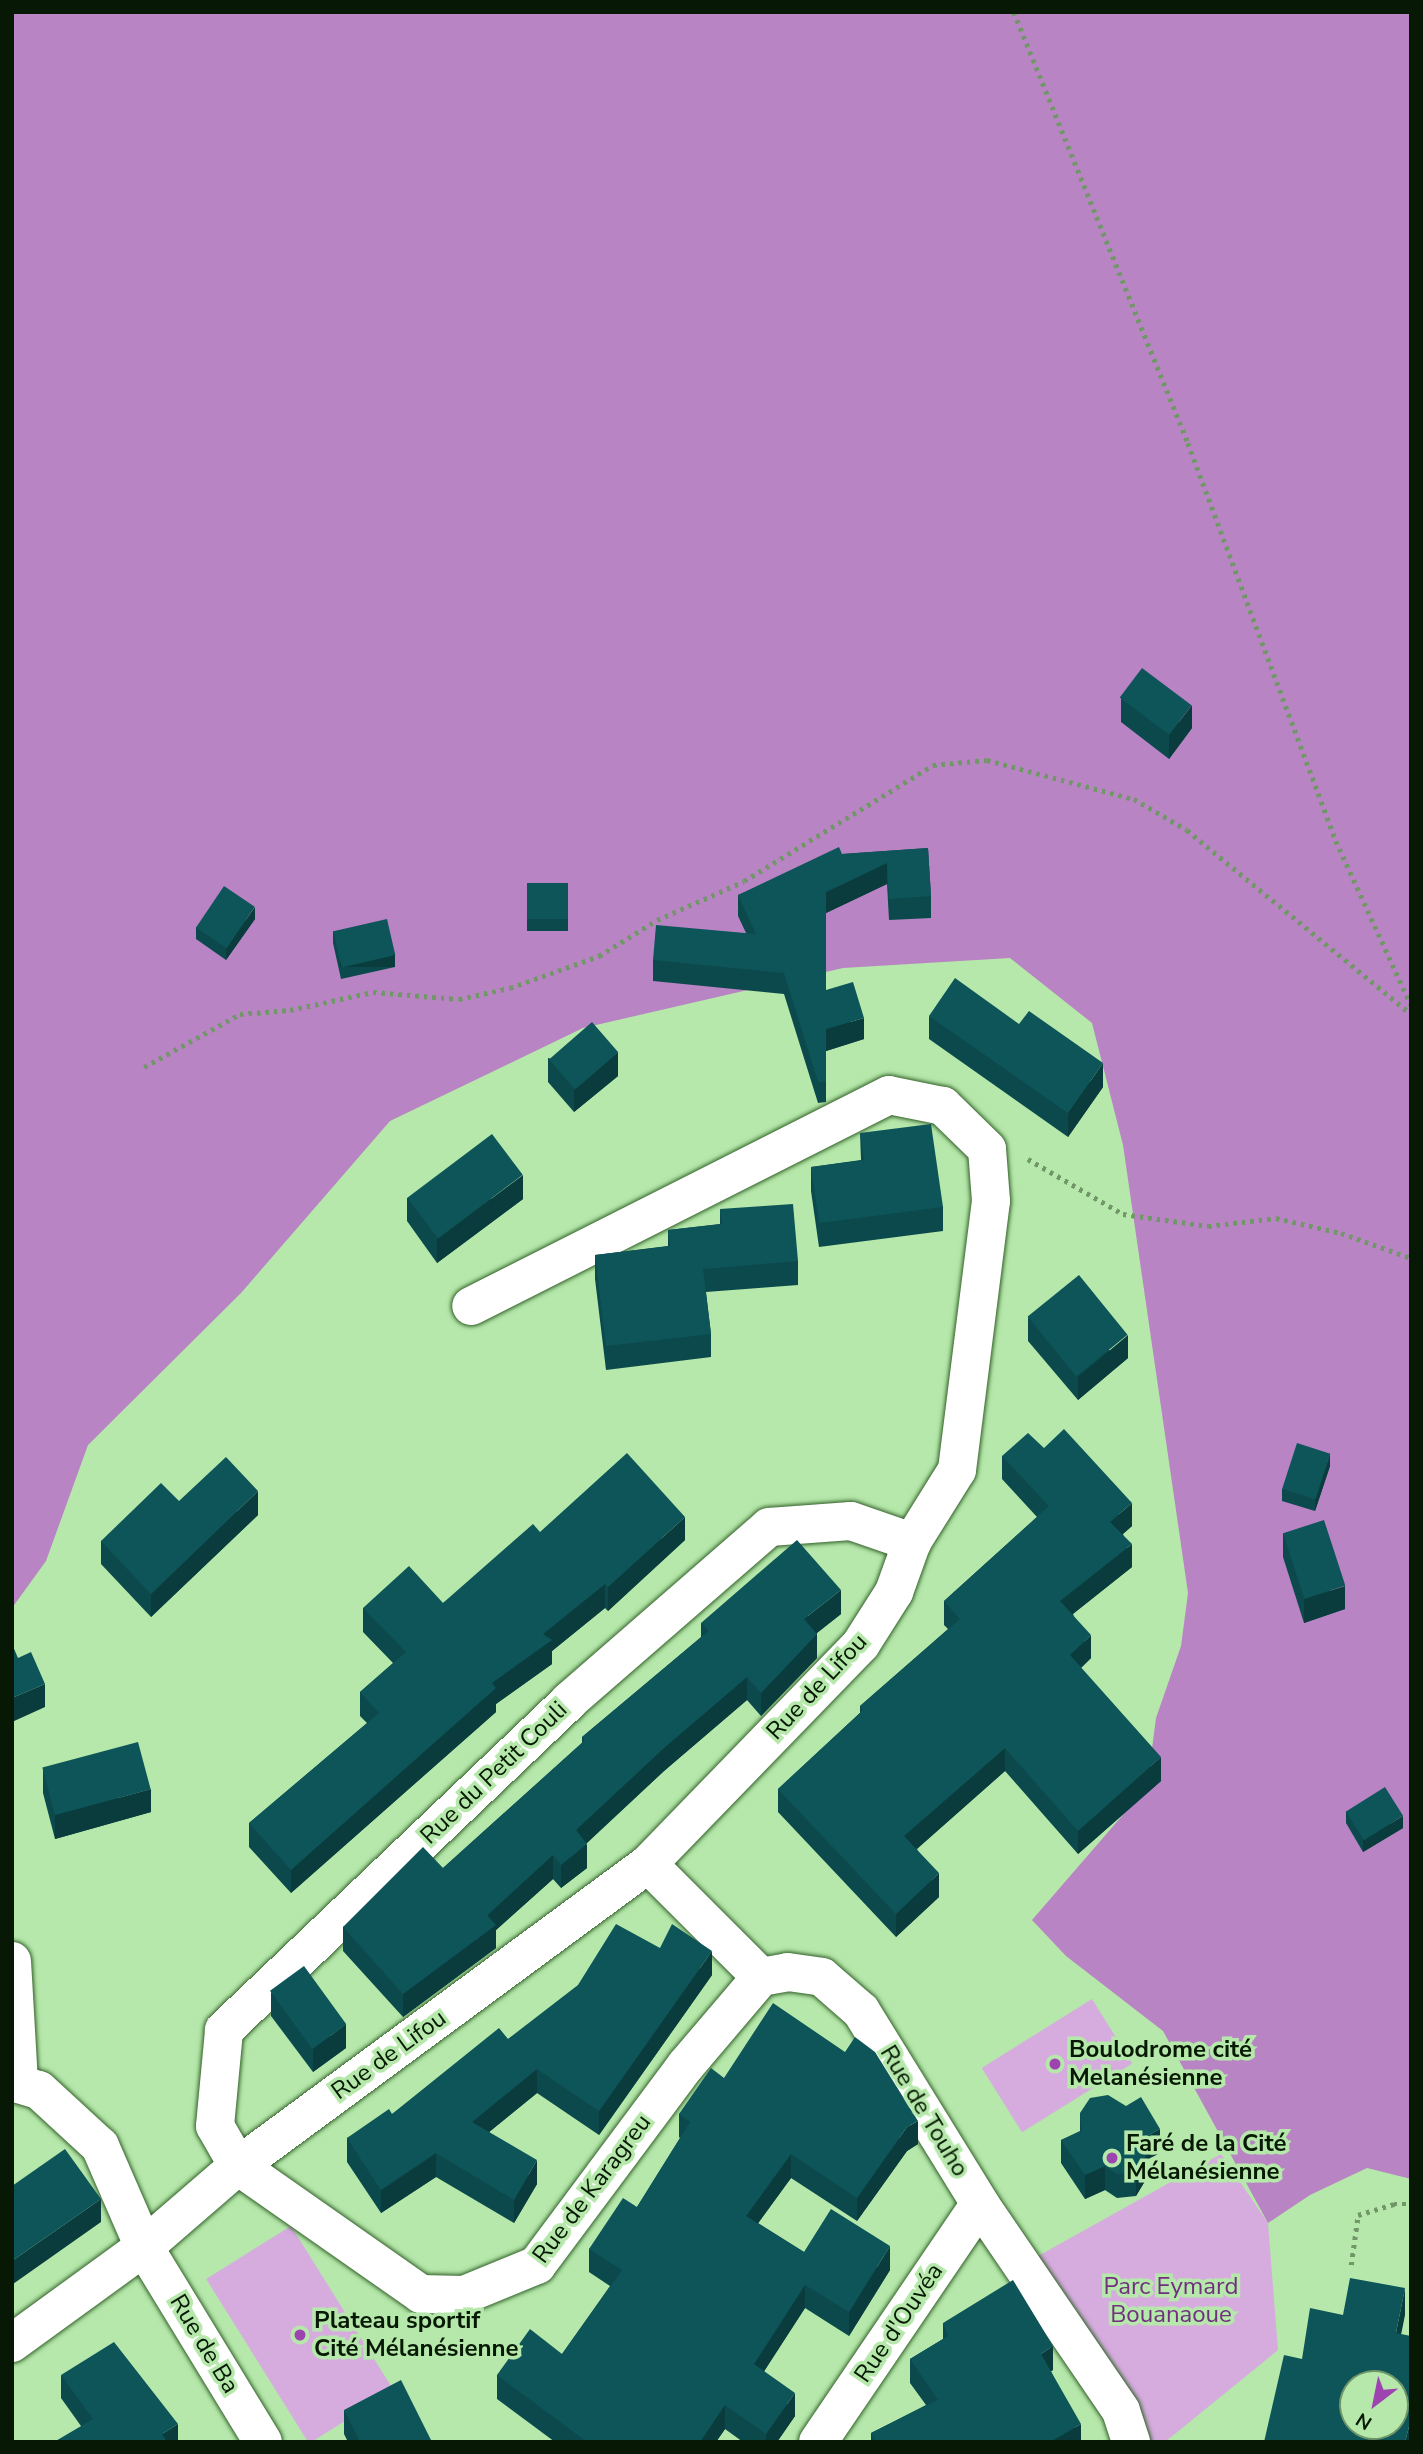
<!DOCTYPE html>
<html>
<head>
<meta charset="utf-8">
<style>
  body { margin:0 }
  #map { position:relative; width:1423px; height:2454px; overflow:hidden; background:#b5e8aa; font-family:"Nunito Sans",sans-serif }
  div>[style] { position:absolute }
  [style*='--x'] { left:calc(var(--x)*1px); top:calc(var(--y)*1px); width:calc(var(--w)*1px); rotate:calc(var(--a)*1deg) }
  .green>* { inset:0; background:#d6acdf; transform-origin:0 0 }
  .forest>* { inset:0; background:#b984c4 }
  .path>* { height:4.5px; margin-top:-2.25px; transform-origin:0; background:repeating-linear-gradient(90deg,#719769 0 3.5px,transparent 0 8.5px) }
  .roads { filter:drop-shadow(0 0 2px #33612a) drop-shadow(0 0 2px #33612a) }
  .minor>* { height:38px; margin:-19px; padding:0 19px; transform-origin:19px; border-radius:19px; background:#fff }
  .wall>* { inset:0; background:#0c494d; transform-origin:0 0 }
  .shaded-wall>* { inset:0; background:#0a3c3e; transform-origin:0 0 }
  .building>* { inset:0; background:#0e5559; transform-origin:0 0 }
  .dots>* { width:19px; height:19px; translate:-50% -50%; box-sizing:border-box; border:4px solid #b5e8aa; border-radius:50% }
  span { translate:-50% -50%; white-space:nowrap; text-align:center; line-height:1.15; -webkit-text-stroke:7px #b5e8aa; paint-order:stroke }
  .street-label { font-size:24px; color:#071904 }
  .poi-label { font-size:24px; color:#071904; font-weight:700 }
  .left { translate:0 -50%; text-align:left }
  .park-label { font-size:24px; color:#70307e }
  .frame { position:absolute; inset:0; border:14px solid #071904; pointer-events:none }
  .north { position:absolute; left:1339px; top:2370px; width:70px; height:70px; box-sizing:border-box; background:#b5e8aa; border:2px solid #6f9568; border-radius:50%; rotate:212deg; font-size:19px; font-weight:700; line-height:28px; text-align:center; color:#071904 }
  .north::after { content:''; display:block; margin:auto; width:24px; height:32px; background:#9d44b0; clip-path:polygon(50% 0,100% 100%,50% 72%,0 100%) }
</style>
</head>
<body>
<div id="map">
  <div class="green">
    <div style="left:1092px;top:1999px;width:76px;height:130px;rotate:58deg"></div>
    <div style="clip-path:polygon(1221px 2154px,1268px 2223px,1278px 2350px,1165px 2442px,1131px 2442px,1022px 2265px)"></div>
    <div style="left:291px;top:2226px;width:194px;height:100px;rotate:58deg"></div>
  </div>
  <div class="forest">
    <div style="clip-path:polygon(12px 12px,1411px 12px,1411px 2179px,1367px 2168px,1310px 2195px,1268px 2223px,1163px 2031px,1066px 1956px,1032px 1920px,1147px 1787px,1156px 1718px,1181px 1646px,1188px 1593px,1123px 1145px,1092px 1023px,1010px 958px,843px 968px,583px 1028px,390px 1121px,241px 1293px,88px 1445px,46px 1561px,12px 1608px)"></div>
  </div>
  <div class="path">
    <div style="--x:1014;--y:12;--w:465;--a:68"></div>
    <div style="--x:1188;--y:443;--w:425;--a:69.6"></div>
    <div style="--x:1336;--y:841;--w:180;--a:65.4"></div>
    <div style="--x:144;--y:1067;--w:110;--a:-28.9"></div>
    <div style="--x:240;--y:1014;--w:50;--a:-4.6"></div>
    <div style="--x:290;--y:1010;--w:85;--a:-12.2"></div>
    <div style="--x:373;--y:992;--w:86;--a:4.7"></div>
    <div style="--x:459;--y:999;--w:52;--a:-12.2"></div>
    <div style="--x:510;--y:988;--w:95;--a:-19.8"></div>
    <div style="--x:599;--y:956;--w:68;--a:-31.8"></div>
    <div style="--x:657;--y:920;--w:95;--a:-24.1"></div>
    <div style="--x:744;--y:881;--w:222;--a:-31.5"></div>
    <div style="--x:933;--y:765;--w:54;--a:-5.3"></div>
    <div style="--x:987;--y:760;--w:152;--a:14.9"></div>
    <div style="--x:1134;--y:799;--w:61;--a:30.3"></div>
    <div style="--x:1187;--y:830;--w:290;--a:39.4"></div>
    <div style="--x:1028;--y:1159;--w:110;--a:30.1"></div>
    <div style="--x:1123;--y:1214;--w:86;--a:8"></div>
    <div style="--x:1208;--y:1226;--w:68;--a:-6.7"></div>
    <div style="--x:1276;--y:1218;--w:67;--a:13"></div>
    <div style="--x:1341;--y:1233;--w:74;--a:19.7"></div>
    <div style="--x:1351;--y:2265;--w:50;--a:-82"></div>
    <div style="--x:1358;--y:2215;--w:38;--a:-17"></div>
    <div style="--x:1394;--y:2204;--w:17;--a:0"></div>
  </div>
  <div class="roads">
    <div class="minor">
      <div style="--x:648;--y:1864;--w:160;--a:45"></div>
      <div style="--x:761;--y:1977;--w:27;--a:-10"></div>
      <div style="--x:788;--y:1972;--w:34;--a:8"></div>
      <div style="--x:822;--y:1977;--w:52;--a:41.1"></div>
      <div style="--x:861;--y:2011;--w:227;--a:58.3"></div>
      <div style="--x:980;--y:2204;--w:250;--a:55.7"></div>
      <div style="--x:1121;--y:2411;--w:33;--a:72"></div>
      <div style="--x:12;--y:1961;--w:123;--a:86.7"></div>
      <div style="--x:761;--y:1977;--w:116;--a:130.4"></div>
      <div style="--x:686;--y:2065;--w:249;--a:126.7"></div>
      <div style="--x:537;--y:2265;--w:79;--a:157.7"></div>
      <div style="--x:464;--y:2295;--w:43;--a:-178.7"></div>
      <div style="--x:421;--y:2294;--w:223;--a:-145"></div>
      <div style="--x:238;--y:2166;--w:46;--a:-119.9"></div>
      <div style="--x:215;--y:2126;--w:96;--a:-84.6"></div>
      <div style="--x:224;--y:2030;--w:477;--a:-43.6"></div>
      <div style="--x:569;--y:1701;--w:265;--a:-41"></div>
      <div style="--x:769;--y:1527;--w:82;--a:-4.2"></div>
      <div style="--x:851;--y:1521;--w:65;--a:19"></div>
      <div style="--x:12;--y:2082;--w:28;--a:17"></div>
      <div style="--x:39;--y:2090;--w:83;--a:42.6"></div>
      <div style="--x:100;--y:2146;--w:110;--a:66.5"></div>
      <div style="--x:144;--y:2247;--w:228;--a:58.6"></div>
      <div style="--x:12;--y:2343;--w:163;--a:-36"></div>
      <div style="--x:144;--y:2247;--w:124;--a:-40.8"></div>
      <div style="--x:238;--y:2166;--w:509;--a:-36.37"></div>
      <div style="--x:648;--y:1864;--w:306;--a:-45.9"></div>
      <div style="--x:861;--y:1644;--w:62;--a:-57.6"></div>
      <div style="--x:894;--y:1592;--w:53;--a:-70.2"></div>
      <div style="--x:912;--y:1542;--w:85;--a:-58"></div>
      <div style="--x:957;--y:1470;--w:271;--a:-82.8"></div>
      <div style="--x:991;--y:1201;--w:52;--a:-94.4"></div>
      <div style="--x:987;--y:1149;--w:62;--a:-135.7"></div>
      <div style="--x:943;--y:1106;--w:55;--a:-168.5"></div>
      <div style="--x:889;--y:1095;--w:468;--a:153.2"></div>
      <div style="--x:818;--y:2442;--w:288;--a:-55.8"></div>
    </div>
  </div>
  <div class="wall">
    <div style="clip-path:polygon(1121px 698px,1192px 728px,1169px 759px,1121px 722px)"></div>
    <div style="clip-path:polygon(928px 848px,931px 896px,931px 918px,889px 920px,887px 884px,826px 913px,826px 990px,864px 1039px,826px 1051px,826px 1102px,818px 1103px,784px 994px,653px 981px,653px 960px,746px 933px,738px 916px,738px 895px,842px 854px)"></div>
    <div style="left:527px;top:883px;width:41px;height:48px"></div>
    <div style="clip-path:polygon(255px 919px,226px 960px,196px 939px,196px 927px)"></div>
    <div style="clip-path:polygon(333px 931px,395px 967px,341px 979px,333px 943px)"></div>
    <div style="clip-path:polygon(929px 1016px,1103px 1087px,1068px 1137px,929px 1039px)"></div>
    <div style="clip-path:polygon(548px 1058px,618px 1076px,574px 1112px,548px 1082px)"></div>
    <div style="clip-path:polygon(860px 1133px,943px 1207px,943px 1231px,819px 1247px,811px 1191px,811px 1167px,861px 1160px)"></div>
    <div style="clip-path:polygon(407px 1198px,523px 1199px,437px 1263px,407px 1221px)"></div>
    <div style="clip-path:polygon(720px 1209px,798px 1261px,798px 1285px,706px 1292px,711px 1334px,711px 1357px,606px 1370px,595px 1279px,595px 1255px,668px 1246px,668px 1230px,720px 1224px)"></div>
    <div style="clip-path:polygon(1028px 1317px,1128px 1358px,1078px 1400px,1028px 1341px)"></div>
    <div style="clip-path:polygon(1044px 1448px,1132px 1526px,1123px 1534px,1132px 1567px,1073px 1614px,1091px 1658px,1081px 1668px,1161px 1781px,1078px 1854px,1005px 1771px,917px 1849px,939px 1897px,896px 1937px,778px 1812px,778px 1789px,860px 1713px,860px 1706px,948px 1629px,944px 1625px,944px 1601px,1037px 1517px,1002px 1479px,1002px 1456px)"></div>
    <div style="clip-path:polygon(1330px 1466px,1315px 1511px,1282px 1501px,1282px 1489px)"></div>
    <div style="clip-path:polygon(179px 1501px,258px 1515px,151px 1617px,101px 1564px,101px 1541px)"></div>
    <div style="clip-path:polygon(540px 1532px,685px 1540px,608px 1611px,605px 1608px,552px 1651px,552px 1664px,496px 1704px,496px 1712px,291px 1893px,249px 1847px,249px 1823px,367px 1723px,360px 1716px,360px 1692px,393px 1663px,363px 1632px,363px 1608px,443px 1603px)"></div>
    <div style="clip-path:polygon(1283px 1533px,1345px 1609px,1304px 1623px,1283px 1557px)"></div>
    <div style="clip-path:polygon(841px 1614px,817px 1633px,817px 1658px,761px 1716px,747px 1700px,664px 1771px,586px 1844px,587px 1868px,561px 1888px,553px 1879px,496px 1930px,496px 1948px,403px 2017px,343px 1951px,343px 1927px,443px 1868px,582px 1743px,582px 1737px,701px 1637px,701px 1623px)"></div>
    <div style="clip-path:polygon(43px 1769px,151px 1812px,55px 1839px,43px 1793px)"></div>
    <div style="clip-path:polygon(1346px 1811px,1403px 1828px,1363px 1852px,1346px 1823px)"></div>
    <div style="clip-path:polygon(660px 1948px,712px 1975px,599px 2135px,537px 2093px,489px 2132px,537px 2184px,514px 2223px,436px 2177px,381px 2213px,347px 2162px,347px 2138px,392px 2114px,508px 2039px)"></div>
    <div style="clip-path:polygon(271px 1992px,346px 2048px,313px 2072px,271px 2016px)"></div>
    <div style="clip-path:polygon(724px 2078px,918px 2144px,907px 2151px,857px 2221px,791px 2178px,758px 2223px,804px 2252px,890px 2270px,849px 2336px,805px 2308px,764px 2371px,795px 2416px,777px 2442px,743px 2442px,725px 2429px,716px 2442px,555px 2442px,497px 2399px,497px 2375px,562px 2354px,610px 2286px,589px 2272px,589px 2249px,637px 2207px,680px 2138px,679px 2137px,679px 2114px)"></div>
    <div style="clip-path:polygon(1080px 2113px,1160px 2153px,1148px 2159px,1148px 2176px,1136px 2196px,1117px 2198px,1105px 2190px,1085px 2199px,1061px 2163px,1061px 2140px,1080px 2131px)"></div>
    <div style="clip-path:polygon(943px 2323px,1053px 2370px,1051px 2371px,1081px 2442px,871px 2442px,871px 2433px,926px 2405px,910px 2383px,910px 2359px,943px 2339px)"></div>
    <div style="clip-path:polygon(61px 2375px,178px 2442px,81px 2426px,61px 2398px)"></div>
    <div style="clip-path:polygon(344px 2410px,432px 2442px,348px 2442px,344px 2434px)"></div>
  </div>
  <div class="shaded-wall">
    <div style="clip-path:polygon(1192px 705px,1192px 728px,1169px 759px,1169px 735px)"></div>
    <div style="clip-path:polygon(887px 863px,887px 884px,826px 913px,826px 892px)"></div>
    <div style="clip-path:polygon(255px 907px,255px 919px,226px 960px,226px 948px)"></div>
    <div style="left:395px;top:955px;width:12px;height:55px;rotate:90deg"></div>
    <div style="clip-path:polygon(864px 1018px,864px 1039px,826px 1051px,826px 1102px,826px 1029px)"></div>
    <div style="clip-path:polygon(618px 1052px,618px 1076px,574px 1112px,574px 1088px)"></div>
    <div style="clip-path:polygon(1103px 1063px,1103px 1087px,1068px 1137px,1068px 1113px)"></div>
    <div style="clip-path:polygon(523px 1175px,523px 1199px,437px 1263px,437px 1239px)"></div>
    <div style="clip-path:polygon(1128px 1335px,1128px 1358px,1078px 1400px,1078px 1377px)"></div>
    <div style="clip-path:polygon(1330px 1454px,1330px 1466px,1315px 1511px,1315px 1499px)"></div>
    <div style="clip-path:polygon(258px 1491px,258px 1515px,151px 1617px,151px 1594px)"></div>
    <div style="clip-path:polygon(1132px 1503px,1132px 1526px,1110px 1545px,1110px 1522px)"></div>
    <div style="clip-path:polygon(685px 1517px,685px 1540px,608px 1611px,608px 1587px)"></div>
    <div style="clip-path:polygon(1132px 1544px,1132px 1567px,1060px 1624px,1060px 1601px)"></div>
    <div style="clip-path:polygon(605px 1584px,605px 1608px,552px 1651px,552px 1664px,496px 1704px,496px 1712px,291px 1893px,291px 1870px,492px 1683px,543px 1634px)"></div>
    <div style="clip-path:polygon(1345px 1586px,1345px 1609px,1304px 1623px,1304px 1599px)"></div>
    <div style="clip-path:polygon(841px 1590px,841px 1614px,804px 1643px,804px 1619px)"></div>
    <div style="clip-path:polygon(817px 1634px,817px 1658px,761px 1716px,761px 1693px)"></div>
    <div style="clip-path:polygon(1091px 1635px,1091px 1658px,1070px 1678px,1070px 1655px)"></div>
    <div style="clip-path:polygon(747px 1677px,747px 1700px,664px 1771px,579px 1850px,587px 1844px,587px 1868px,561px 1888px,561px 1865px,576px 1830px,664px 1748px)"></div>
    <div style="clip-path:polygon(45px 1684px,45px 1707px,12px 1722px,12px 1698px)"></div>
    <div style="clip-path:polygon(1005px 1748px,1005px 1771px,904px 1860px,904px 1836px)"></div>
    <div style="clip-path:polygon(1161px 1757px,1161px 1781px,1078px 1854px,1078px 1831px)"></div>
    <div style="clip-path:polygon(151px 1789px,151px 1812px,55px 1839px,55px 1815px)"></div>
    <div style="clip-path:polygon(1403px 1816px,1403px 1828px,1363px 1852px,1363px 1840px)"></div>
    <div style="clip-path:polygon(553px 1855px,553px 1879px,496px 1930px,496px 1948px,403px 2017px,403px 1994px)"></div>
    <div style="clip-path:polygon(939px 1873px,939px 1897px,896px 1937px,896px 1914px)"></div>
    <div style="clip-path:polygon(712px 1951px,712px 1975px,599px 2135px,599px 2111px)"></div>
    <div style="clip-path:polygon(346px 2024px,346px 2048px,313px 2072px,313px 2049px)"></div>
    <div style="clip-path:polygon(537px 2069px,537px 2093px,472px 2146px,472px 2122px)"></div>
    <div style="clip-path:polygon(918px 2121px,918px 2144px,907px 2151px,857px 2221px,857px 2198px,907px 2127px)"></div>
    <div style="clip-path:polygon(1160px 2129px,1160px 2153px,1148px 2159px,1148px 2176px,1136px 2196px,1136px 2172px,1143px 2138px)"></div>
    <div style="clip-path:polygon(436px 2153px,436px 2177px,381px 2213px,381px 2190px)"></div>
    <div style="clip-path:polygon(791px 2154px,791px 2178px,746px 2240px,746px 2216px)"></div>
    <div style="clip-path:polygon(537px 2160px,537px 2184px,514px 2223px,514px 2200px)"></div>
    <div style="clip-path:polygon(1105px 2166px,1105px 2190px,1085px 2199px,1085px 2175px)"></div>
    <div style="clip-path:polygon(101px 2199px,101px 2222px,13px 2284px,13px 2299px,12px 2300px,12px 2261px)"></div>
    <div style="clip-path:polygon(890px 2246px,890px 2270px,849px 2336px,849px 2312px)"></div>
    <div style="clip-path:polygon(805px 2285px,805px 2308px,754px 2387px,754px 2364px)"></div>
    <div style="clip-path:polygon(1405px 2288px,1405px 2315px,1396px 2360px,1396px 2333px)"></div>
    <div style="clip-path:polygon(1053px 2346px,1053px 2370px,1041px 2377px,1041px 2354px)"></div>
    <div style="clip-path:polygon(795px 2393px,795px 2416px,777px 2442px,766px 2442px,766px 2434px)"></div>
    <div style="clip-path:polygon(725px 2405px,725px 2429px,716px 2442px,700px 2442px)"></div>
    <div style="clip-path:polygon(1411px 2419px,1411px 2442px,1405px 2442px)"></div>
    <div style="clip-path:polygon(178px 2424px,178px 2442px,162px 2442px,162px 2434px)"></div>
    <div style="clip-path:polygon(1081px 2424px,1081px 2442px,1050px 2442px)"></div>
  </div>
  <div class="building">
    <div style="left:1142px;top:668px;width:62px;height:37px;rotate:37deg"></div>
    <div style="clip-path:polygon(839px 847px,842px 854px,928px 848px,931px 896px,889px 899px,887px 863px,826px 892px,826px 990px,853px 982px,864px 1018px,826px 1029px,826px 1081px,818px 1082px,784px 973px,653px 960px,656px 925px,756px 934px,738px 895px)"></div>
    <div style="left:527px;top:883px;width:41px;height:36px"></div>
    <div style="left:224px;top:886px;width:37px;height:50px;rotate:34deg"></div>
    <div style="left:387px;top:919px;width:37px;height:55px;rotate:77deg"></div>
    <div style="clip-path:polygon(955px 978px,1019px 1024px,1029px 1011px,1103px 1063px,1068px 1113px,929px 1016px)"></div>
    <div style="left:592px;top:1022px;width:40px;height:57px;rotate:49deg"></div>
    <div style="clip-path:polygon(931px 1124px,943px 1207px,819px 1223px,811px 1167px,864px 1160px,860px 1133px)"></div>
    <div style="left:492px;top:1134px;width:51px;height:106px;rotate:53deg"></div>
    <div style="clip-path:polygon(793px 1204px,798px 1261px,703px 1269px,711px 1334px,606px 1346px,595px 1255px,670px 1246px,668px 1230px,722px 1224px,720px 1209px)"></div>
    <div style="left:1079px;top:1275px;width:77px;height:66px;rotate:51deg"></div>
    <div style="clip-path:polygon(1064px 1429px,1132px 1503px,1110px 1522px,1132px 1544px,1060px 1601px,1091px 1635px,1070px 1655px,1161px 1757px,1078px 1831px,1005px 1748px,904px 1836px,939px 1873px,896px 1914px,778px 1789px,863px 1710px,860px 1706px,960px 1619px,944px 1601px,1049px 1506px,1002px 1456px,1028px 1433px,1044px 1448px)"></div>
    <div style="left:1297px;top:1443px;width:35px;height:48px;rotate:18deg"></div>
    <div style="clip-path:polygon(627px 1453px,685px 1517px,608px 1587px,605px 1584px,543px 1634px,552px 1640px,492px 1683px,496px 1688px,291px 1870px,249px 1823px,379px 1713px,360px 1692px,406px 1652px,363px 1608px,409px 1566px,443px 1603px,533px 1524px,540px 1532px)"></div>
    <div style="clip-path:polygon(226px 1457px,258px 1491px,151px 1594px,101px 1541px,161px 1483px,179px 1501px)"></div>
    <div style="left:1324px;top:1520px;width:69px;height:43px;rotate:72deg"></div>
    <div style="clip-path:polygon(797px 1540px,841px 1590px,804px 1619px,817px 1634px,761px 1693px,747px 1677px,664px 1748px,576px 1830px,587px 1844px,561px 1865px,553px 1855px,487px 1915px,496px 1925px,403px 1994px,343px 1927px,423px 1847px,443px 1868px,585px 1740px,582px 1737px,709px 1631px,701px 1623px)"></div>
    <div style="clip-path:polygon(12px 1644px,18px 1658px,31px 1652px,45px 1684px,12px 1698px)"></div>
    <div style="left:138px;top:1742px;width:49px;height:99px;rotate:75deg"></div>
    <div style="left:1385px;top:1787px;width:34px;height:46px;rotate:58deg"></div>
    <div style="clip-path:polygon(616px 1924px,660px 1948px,672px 1924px,712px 1951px,599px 2111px,537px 2069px,472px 2122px,537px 2160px,514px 2200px,436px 2153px,381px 2190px,347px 2138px,389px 2109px,392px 2114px,499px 2028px,508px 2039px,578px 1985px)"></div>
    <div style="left:304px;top:1966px;width:72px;height:42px;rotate:54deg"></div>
    <div style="clip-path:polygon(773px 2003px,845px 2052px,855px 2037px,875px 2052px,918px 2121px,907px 2127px,857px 2198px,791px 2154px,746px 2216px,804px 2252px,831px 2209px,890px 2246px,849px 2312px,805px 2285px,754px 2364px,795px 2393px,766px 2434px,725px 2405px,700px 2442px,587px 2442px,497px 2375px,530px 2329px,562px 2354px,622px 2270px,589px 2249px,623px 2198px,637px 2207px,690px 2122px,679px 2114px,711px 2068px,724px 2078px)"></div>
    <div style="clip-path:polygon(1108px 2095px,1126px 2106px,1141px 2097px,1160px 2129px,1143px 2138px,1148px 2152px,1136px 2172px,1117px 2174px,1105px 2166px,1085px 2175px,1061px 2140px,1082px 2131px,1080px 2113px,1090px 2098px)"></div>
    <div style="clip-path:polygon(65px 2149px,101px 2199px,12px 2261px,12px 2186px)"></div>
    <div style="clip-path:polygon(evenodd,1350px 2278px,1405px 2288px,1396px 2333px,1411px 2336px,1411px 2419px,1405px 2442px,1264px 2442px,1284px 2355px,1302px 2359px,1310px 2308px,1343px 2315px,1350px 2278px,1353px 2384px,1395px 2384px,1395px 2426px,1353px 2426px,1353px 2384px)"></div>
    <div style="clip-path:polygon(1013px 2280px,1053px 2346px,1041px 2354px,1081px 2424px,1050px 2442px,876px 2442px,871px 2433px,938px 2400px,910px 2359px,948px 2336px,943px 2323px)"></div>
    <div style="clip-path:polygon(114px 2342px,178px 2424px,162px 2434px,167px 2442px,54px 2442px,93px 2419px,61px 2375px)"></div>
    <div style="clip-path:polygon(401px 2380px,432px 2442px,360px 2442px,344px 2410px)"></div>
  </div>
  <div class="dots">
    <div style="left:1055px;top:2064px;background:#9d44b0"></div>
    <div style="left:1112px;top:2158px;background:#9d44b0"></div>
    <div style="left:300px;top:2335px;background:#9d44b0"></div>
  </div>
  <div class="street-label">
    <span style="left:817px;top:1687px;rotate:-47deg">Rue de Lifou</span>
    <span style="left:494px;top:1773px;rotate:-44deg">Rue du Petit Couli</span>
    <span style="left:389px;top:2055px;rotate:-36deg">Rue de Lifou</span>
    <span style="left:924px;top:2111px;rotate:59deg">Rue de Touho</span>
    <span style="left:592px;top:2189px;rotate:-53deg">Rue de Karagreu</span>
    <span style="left:899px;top:2323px;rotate:-56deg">Rue d'Ouvéa</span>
    <span style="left:204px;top:2344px;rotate:59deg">Rue de Ba</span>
  </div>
  <div class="poi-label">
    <span class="left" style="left:1069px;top:2064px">Boulodrome cité<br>Melanésienne</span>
    <span class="left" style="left:1126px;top:2158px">Faré de la Cité<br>Mélanésienne</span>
    <span class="left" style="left:314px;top:2335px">Plateau sportif<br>Cité Mélanésienne</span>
  </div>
  <div class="park-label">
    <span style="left:1171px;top:2301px">Parc Eymard<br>Bouanaoue</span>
  </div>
  <div class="frame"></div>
  <div class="north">N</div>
</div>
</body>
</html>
